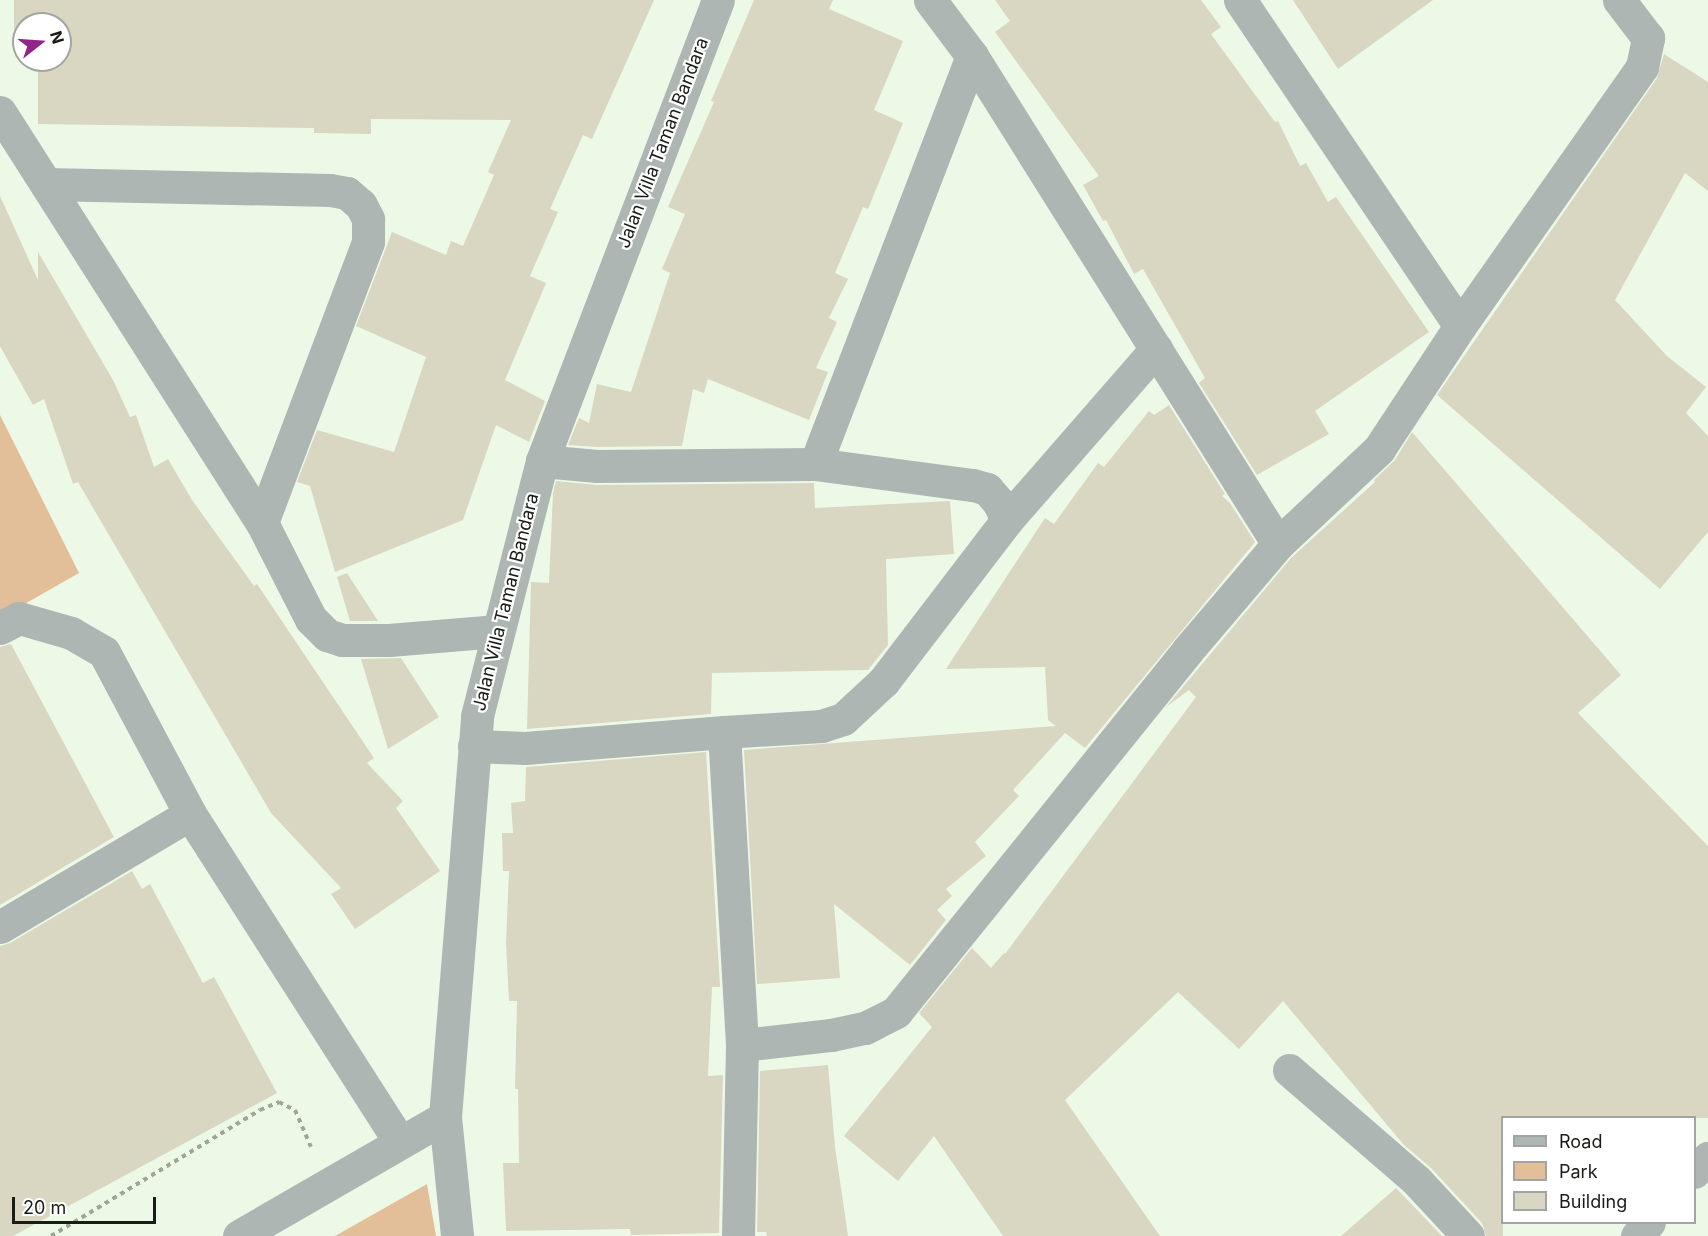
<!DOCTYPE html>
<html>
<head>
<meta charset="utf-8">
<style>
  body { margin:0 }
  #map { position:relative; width:1708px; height:1236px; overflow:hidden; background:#edf9e7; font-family:Inter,sans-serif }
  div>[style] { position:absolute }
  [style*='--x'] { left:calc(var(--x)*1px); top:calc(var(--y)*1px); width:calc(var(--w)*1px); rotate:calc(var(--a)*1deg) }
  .green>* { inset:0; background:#e2bf98 }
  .building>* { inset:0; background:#d9d6c2 }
  .path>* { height:4px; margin-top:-2px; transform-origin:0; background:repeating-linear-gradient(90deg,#9da698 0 4.5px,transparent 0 9px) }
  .minor>* { height:33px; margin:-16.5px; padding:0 16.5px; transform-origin:16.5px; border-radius:16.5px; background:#adb6b2 }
  .tertiary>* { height:33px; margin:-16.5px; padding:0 16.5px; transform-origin:16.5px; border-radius:16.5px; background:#adb6b2 }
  span { translate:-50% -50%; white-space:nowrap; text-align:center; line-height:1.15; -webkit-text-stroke:4.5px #fff; paint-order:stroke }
  .street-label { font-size:18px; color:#191d16 }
  .legend { position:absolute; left:1501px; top:1116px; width:195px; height:108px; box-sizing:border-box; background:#fff; border:2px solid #a3a5a2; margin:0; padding:8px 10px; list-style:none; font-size:18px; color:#191d16 }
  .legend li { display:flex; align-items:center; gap:12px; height:30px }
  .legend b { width:30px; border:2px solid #a3a5a2 }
  .north { position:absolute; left:12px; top:12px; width:60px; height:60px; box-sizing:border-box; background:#fff; border:2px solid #a3a5a2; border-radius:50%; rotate:73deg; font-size:16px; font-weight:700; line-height:24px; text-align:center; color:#191d16 }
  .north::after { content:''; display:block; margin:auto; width:21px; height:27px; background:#922688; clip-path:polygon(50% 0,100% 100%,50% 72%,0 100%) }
  .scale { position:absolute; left:12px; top:1197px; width:144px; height:27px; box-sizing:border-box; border:3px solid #191d16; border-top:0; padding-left:8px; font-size:18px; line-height:21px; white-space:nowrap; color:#191d16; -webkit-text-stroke:4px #fff; paint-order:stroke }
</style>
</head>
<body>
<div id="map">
  <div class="green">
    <div style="clip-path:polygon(0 415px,79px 573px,0 618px)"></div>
    <div style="clip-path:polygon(427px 1184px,436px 1236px,335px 1236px)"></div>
  </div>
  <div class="building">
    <div style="clip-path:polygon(14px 0,654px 0,592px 139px,583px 135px,550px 209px,558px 212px,530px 276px,546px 283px,505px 380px,545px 401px,529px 442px,496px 425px,463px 520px,335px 572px,310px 486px,297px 482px,317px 430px,394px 452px,426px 357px,356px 326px,392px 232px,446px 255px,451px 241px,463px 246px,494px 175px,488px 172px,511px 120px,371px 119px,371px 134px,314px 133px,314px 128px,38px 124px,38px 60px,60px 60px,60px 24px,24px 24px,24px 43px,14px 42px)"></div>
    <div style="clip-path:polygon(754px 0,833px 0,829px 9px,903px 41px,874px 110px,903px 123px,868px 209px,863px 207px,835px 273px,848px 279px,829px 318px,837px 322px,816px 368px,828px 372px,809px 420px,708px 379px,704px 393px,693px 389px,682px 446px,598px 447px,568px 445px,579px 418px,589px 423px,597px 384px,631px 392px,670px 273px,662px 269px,685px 214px,668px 207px,714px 102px,711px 101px)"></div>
    <div style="clip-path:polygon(995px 0,1201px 0,1221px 27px,1211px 34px,1275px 122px,1278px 121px,1300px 166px,1306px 163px,1328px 202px,1336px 197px,1429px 332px,1315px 411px,1329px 434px,1257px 475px,1199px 383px,1205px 378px,1143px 269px,1134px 274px,1106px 220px,1103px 221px,1083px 185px,1099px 176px,995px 32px,1010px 21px)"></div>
    <div style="clip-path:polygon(1293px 0,1433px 0,1338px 69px)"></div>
    <div style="clip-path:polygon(1664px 54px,1708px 82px,1708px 191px,1685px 173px,1615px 300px,1667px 356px,1706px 387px,1686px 413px,1708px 436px,1708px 532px,1660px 589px,1437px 395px,1657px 78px)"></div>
    <div style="clip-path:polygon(0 196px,38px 280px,38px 252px,113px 380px,130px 417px,136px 415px,154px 467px,168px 459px,192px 500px,254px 586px,257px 584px,374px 758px,367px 763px,403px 801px,396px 808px,440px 871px,355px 929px,331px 894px,341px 888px,271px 813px,78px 482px,73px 484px,44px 399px,33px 405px,0 346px)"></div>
    <div style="clip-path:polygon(1169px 405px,1225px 494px,1222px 496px,1230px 503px,1255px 542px,1085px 748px,1065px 733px,1013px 790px,1019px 796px,975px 842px,986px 856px,946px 889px,952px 896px,937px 910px,946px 920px,910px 965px,834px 904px,840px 978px,757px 984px,744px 750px,1056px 726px,1048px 720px,1045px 667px,946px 669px,1045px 518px,1054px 524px,1098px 463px,1104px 467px,1149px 411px,1154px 415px)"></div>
    <div style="clip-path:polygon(1412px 432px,1621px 675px,1578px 713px,1708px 846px,1708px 1118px,1503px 1118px,1503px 1236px,1486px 1236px,1482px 1223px,1431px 1168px,1404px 1145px,1283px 1001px,1239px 1049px,1178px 992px,1065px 1100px,1160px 1236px,1003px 1236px,934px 1136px,898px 1181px,844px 1136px,932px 1027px,919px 1013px,972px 948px,991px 968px,1004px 953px,1005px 954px,1196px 697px,1189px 690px,1166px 707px,1291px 558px,1375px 482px,1374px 480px,1395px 460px)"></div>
    <div style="clip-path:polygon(556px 481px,597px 485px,814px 483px,815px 508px,950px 501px,954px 554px,886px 559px,888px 645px,868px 670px,712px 673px,711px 714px,527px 729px,531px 582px,549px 583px,553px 493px)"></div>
    <div style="clip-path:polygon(347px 573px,378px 621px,350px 621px,337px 577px)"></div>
    <div style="clip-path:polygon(11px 644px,114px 837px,0 905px,0 647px)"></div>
    <div style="clip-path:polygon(401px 658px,439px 717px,388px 749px,361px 659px)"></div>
    <div style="clip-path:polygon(706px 752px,720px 987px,712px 987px,708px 1076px,723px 1075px,719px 1233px,631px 1235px,630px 1229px,506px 1231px,503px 1163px,519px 1163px,518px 1089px,515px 1089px,517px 1001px,509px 1001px,506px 943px,509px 871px,503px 871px,502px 833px,513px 833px,511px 803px,525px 801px,526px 767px)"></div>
    <div style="clip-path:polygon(132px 871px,142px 889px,150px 884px,203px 983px,214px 977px,277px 1093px,13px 1236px,0 1236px,0 946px,10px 943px)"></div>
    <div style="clip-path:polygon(828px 1065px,835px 1147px,848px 1236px,767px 1236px,766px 1232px,757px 1232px,760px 1071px)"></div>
    <div style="clip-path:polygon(1396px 1188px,1442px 1236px,1341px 1236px)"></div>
  </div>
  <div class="path">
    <div style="--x:51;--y:1236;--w:244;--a:-31.1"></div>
    <div style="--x:260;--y:1110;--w:21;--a:-23"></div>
    <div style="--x:279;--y:1102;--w:18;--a:27"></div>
    <div style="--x:295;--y:1110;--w:40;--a:66.6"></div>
  </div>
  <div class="minor">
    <div style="--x:930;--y:0;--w:70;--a:53.1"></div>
    <div style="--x:972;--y:56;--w:576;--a:57.91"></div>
    <div style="--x:1240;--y:0;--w:393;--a:56"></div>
    <div style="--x:972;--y:56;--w:437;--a:111"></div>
    <div style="--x:815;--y:464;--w:159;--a:7.6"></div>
    <div style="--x:973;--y:485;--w:15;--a:16"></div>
    <div style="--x:987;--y:489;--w:18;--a:49"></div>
    <div style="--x:999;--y:503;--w:19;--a:65"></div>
    <div style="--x:1007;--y:520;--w:203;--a:127.4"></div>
    <div style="--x:884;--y:681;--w:56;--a:137.2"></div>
    <div style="--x:843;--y:719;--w:22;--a:162"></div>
    <div style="--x:822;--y:726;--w:98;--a:176.5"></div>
    <div style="--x:724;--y:732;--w:314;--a:86.7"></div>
    <div style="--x:742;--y:1045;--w:90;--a:-6.4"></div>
    <div style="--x:831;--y:1035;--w:35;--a:-12"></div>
    <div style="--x:865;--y:1028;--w:35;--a:-27"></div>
    <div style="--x:896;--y:1012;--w:464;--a:-51.1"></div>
    <div style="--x:1187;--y:651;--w:140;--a:-49.6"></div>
    <div style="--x:1278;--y:544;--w:139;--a:-43.2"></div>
    <div style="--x:1379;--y:449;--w:147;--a:-56.6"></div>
    <div style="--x:1460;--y:326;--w:317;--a:-54.9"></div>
    <div style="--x:1642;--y:67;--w:30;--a:-78"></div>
    <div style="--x:1648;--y:38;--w:48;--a:-127.3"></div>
    <div style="--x:0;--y:112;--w:487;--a:57.5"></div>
    <div style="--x:262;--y:523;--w:108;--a:63"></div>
    <div style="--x:311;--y:619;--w:23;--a:45"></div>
    <div style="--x:327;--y:635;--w:16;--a:18"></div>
    <div style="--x:342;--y:640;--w:47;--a:0"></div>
    <div style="--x:389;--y:640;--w:109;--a:-4.7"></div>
    <div style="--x:46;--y:184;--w:284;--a:1.2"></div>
    <div style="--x:330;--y:190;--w:17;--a:10"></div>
    <div style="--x:347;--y:193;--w:18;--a:41"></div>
    <div style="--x:361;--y:205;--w:16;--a:63"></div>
    <div style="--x:368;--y:219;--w:23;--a:90"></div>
    <div style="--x:368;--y:242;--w:300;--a:110.7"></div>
    <div style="--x:542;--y:461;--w:55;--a:5.2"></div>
    <div style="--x:597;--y:466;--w:218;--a:-0.5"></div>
    <div style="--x:1007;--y:520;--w:227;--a:-48.9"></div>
    <div style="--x:0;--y:628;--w:21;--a:-28"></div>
    <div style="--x:19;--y:618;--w:54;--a:16.1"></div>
    <div style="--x:71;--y:633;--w:38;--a:30"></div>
    <div style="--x:104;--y:652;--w:183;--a:62"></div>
    <div style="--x:190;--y:814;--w:389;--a:57.4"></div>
    <div style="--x:474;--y:746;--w:51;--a:2.2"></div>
    <div style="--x:525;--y:748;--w:200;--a:-4.6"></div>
    <div style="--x:0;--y:927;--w:221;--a:-30.7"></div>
    <div style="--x:1289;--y:1070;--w:169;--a:40.9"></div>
    <div style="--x:1417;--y:1181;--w:75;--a:47.2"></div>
    <div style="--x:445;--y:1117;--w:120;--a:84.2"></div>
    <div style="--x:1694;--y:1172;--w:20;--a:-45"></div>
    <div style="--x:738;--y:1236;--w:191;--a:-88.8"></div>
    <div style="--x:1637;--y:1236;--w:18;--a:-49"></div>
  </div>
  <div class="tertiary">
    <div style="--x:239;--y:1236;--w:238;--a:-30"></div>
    <div style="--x:445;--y:1117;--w:402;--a:-85.4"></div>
    <div style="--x:477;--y:716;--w:263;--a:-75.7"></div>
    <div style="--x:542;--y:461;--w:493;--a:-69.1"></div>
  </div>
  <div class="street-label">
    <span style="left:663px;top:143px;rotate:-69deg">Jalan Villa Taman Bandara</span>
    <span style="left:506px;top:602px;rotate:-76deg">Jalan Villa Taman Bandara</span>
  </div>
  <ul class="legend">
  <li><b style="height:8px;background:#adb6b2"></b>Road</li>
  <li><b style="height:16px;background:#e2bf98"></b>Park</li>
  <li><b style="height:16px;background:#d9d6c2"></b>Building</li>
  </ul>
  <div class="north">N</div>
  <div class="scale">20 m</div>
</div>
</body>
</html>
